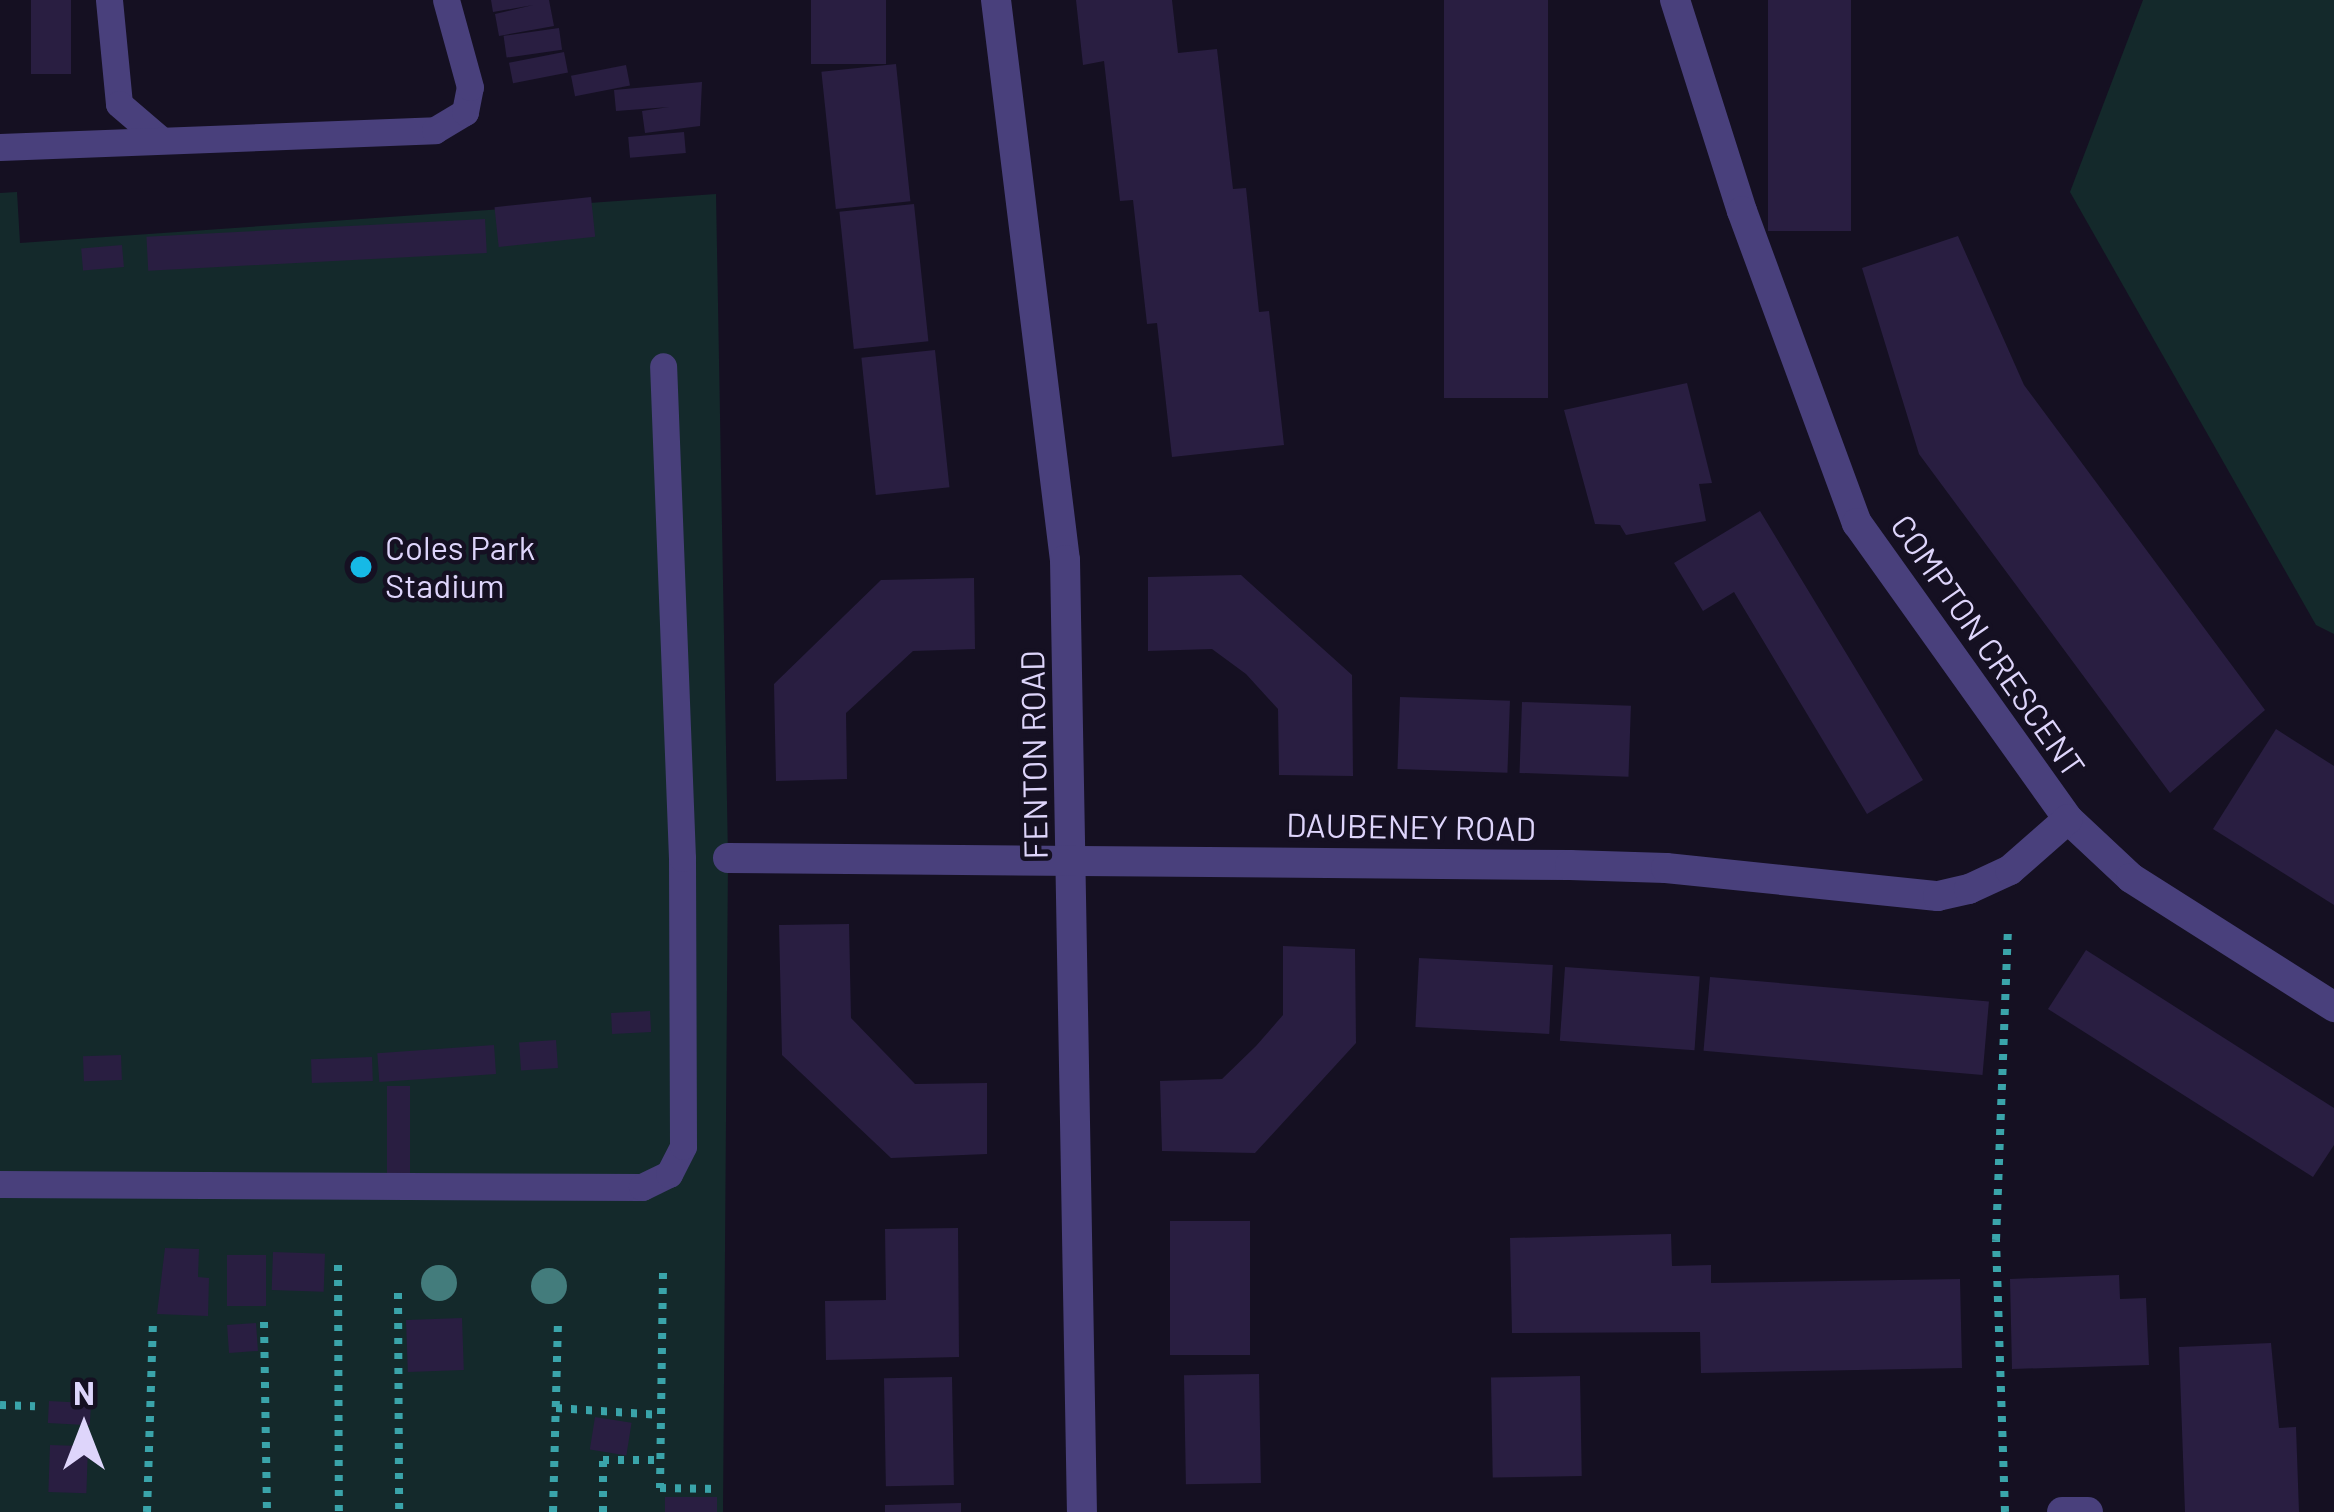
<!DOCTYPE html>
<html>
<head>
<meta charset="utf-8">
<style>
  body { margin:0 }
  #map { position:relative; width:2334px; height:1512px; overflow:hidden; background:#151022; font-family:Barlow,sans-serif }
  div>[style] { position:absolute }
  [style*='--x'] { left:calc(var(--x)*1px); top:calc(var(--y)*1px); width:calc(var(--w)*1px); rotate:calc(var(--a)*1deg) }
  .green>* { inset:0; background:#14292b }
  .building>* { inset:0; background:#291e41; transform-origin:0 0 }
  .path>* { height:8px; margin-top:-4px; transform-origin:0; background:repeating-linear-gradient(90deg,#3aa4aa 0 6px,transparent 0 15px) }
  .service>* { height:27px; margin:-13.5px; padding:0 13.5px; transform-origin:13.5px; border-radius:13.5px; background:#49407c }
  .minor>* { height:30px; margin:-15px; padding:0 15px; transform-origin:15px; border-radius:15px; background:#49407c }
  .trees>* { width:36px; height:36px; margin:-18px; border-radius:50%; background:#437c7c }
  .dots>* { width:33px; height:33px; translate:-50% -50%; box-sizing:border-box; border:6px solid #151022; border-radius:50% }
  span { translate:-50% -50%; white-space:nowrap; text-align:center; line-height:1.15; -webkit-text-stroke:9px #151022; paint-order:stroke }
  .poi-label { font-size:33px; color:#ded5fb }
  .left { translate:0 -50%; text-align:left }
  .street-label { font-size:33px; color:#ded5fb }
  .north { position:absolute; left:24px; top:1368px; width:120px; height:120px; -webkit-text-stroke:9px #151022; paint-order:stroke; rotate:0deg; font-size:33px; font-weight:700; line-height:48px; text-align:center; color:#ded5fb }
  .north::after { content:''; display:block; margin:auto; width:42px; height:54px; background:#ded5fb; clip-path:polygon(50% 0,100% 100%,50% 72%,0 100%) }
</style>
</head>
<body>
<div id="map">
  <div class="green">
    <div style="clip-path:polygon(2143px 0,2334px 0,2334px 634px,2316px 625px,2070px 192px)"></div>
    <div style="clip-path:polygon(17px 192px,20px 243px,716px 194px,728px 858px,723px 1512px,0 1512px,0 193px)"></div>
  </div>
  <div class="building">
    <div style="left:31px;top:0;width:40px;height:74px"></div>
    <div style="clip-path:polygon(491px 0,549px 0,554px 26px,499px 36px,495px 14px,533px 5px,493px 12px)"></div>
    <div style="left:811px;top:0;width:75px;height:64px"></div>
    <div style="clip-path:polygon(1076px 0,1172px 0,1178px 53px,1217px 49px,1233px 189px,1246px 188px,1259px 312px,1269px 311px,1284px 445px,1172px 457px,1157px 323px,1147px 324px,1133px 200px,1120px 201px,1104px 61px,1083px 65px)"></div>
    <div style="left:1444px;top:0;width:104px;height:398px"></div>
    <div style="left:1768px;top:0;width:83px;height:231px"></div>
    <div style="left:559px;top:28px;width:22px;height:56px;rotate:82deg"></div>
    <div style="left:564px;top:52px;width:21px;height:56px;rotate:79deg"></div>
    <div style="left:896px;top:64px;width:138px;height:75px;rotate:84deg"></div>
    <div style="left:626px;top:65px;width:21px;height:56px;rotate:79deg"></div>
    <div style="clip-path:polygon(702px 82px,700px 126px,645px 133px,642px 111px,669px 107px,616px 111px,614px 90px)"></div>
    <div style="left:684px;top:132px;width:21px;height:56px;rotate:85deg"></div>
    <div style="left:591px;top:197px;width:40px;height:97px;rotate:84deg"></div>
    <div style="left:914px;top:204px;width:138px;height:75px;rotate:84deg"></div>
    <div style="left:485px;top:219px;width:34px;height:339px;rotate:87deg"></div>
    <div style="clip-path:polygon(1958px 236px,2024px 385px,2265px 710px,2170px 793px,1919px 454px,1862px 268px)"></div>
    <div style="left:122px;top:245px;width:22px;height:41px;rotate:85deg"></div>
    <div style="left:935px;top:350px;width:138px;height:74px;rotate:84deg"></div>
    <div style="clip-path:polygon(1687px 383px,1712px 483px,1699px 484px,1706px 521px,1626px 535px,1620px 525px,1595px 524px,1564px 410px)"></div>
    <div style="clip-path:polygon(1760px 511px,1923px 780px,1867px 814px,1734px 592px,1703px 611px,1674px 563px)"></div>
    <div style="clip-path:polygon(1241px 575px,1352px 675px,1353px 776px,1279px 775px,1278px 709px,1246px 674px,1212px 649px,1148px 651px,1148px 577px)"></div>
    <div style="clip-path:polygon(974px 578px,975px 649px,913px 651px,846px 713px,847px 779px,776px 781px,774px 684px,881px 580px)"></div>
    <div style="left:1400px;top:697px;width:110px;height:72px;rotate:2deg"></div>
    <div style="left:1522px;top:702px;width:109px;height:71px;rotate:2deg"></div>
    <div style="clip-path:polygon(2276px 729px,2334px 766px,2334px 905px,2213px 829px)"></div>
    <div style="clip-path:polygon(849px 924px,851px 1018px,915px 1084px,987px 1083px,987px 1154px,891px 1158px,782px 1055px,779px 925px)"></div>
    <div style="clip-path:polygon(1283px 946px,1355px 949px,1356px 1043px,1255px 1153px,1162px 1151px,1160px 1081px,1222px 1079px,1256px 1046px,1283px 1015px)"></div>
    <div style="clip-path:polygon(2086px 950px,2334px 1108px,2334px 1145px,2313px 1177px,2048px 1009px)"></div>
    <div style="left:1419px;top:958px;width:134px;height:69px;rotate:3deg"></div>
    <div style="left:1565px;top:967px;width:135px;height:74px;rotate:4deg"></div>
    <div style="left:1710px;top:977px;width:280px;height:74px;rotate:5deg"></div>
    <div style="left:650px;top:1011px;width:21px;height:39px;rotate:87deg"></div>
    <div style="left:556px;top:1040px;width:28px;height:37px;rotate:86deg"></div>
    <div style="left:494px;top:1045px;width:29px;height:117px;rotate:86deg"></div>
    <div style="left:121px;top:1055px;width:25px;height:38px;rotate:88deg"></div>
    <div style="left:372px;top:1057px;width:24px;height:61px;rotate:88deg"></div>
    <div style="left:387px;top:1086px;width:23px;height:90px"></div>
    <div style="left:1250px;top:1221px;width:134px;height:80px;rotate:90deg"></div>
    <div style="clip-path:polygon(958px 1228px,959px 1357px,826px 1360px,825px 1301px,886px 1300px,885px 1229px)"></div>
    <div style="clip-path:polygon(1671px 1234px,1672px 1266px,1711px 1265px,1711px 1283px,1960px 1279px,1962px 1368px,1701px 1373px,1700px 1332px,1512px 1333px,1510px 1238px)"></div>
    <div style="clip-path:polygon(165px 1248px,199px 1249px,198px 1277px,209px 1278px,208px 1316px,157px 1314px)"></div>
    <div style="left:273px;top:1252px;width:52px;height:38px;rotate:2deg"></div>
    <div style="left:227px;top:1255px;width:39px;height:51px"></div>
    <div style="clip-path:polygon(2119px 1275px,2120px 1299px,2146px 1298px,2149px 1365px,2012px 1369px,2010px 1279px)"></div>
    <div style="left:462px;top:1318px;width:52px;height:56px;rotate:88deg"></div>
    <div style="left:256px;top:1323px;width:28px;height:29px;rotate:86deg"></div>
    <div style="clip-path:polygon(2271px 1343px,2279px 1428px,2296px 1427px,2299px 1512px,2185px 1512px,2179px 1347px)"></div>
    <div style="left:1259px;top:1374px;width:109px;height:75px;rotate:89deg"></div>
    <div style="left:1580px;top:1376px;width:100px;height:89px;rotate:89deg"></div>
    <div style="left:952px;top:1377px;width:108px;height:68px;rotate:89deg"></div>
    <div style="left:49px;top:1401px;width:42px;height:22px;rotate:3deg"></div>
    <div style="left:595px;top:1417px;width:37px;height:33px;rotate:9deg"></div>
    <div style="left:50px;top:1445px;width:38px;height:47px;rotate:2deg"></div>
    <div style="left:665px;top:1497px;width:52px;height:15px"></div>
    <div style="clip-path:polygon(961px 1503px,961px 1512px,885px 1512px,885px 1505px)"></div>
  </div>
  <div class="path">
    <div style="--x:338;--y:1265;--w:247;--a:89.8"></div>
    <div style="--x:663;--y:1273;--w:215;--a:90.8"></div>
    <div style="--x:660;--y:1488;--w:58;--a:1"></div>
    <div style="--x:398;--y:1293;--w:219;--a:89.7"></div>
    <div style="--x:264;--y:1322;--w:190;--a:89.1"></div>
    <div style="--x:0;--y:1405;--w:35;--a:2"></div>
    <div style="--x:556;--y:1408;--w:105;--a:3.8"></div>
    <div style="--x:147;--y:1512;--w:190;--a:-88.2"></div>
    <div style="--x:553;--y:1512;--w:192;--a:-88.5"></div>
    <div style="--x:603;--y:1512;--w:52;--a:-90"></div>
    <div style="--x:603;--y:1460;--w:57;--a:0"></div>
    <div style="--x:2005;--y:1512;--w:272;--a:-91.9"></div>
    <div style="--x:1996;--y:1240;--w:315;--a:-87.8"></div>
  </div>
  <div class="service">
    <div style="--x:109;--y:0;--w:104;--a:84.5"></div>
    <div style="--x:119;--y:104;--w:55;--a:40.6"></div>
    <div style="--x:0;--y:147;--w:435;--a:-2.2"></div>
    <div style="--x:435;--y:130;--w:35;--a:-31"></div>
    <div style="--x:465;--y:112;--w:25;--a:-79"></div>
    <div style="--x:470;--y:87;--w:90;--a:-105.4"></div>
    <div style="--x:0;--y:1184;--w:642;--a:0.27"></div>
    <div style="--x:642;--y:1187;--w:30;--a:-26"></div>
    <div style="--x:669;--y:1174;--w:31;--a:-63"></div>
    <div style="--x:683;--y:1146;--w:288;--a:-90.2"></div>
    <div style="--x:682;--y:858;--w:492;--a:-92.2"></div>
  </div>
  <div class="minor">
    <div style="--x:996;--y:0;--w:564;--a:82.98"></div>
    <div style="--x:1065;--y:560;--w:952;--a:88.98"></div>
    <div style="--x:1675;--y:0;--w:221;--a:72.4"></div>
    <div style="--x:1742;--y:211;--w:333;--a:69.8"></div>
    <div style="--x:1857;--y:523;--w:364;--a:54.5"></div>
    <div style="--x:2068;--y:819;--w:86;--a:43.1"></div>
    <div style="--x:2131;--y:878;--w:241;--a:32.4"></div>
    <div style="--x:728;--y:858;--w:842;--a:0.48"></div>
    <div style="--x:1570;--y:865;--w:96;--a:1.8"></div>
    <div style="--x:1666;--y:868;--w:273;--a:5.9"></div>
    <div style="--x:1938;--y:896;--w:32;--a:-13"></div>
    <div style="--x:1969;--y:889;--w:45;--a:-24.9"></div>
    <div style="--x:2010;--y:870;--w:77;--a:-41.3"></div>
    <div style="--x:2062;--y:1512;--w:26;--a:0"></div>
  </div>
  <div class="trees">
    <div style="left:439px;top:1283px"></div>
    <div style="left:549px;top:1286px"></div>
  </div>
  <div class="dots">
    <div style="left:361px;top:567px;background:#16b9e6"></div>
  </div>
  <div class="poi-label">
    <span class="left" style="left:385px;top:567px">Coles Park<br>Stadium</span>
  </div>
  <div class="street-label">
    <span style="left:1988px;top:646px;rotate:55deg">COMPTON CRESCENT</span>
    <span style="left:1034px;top:755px;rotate:-91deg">FENTON ROAD</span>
    <span style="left:1411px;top:827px;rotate:1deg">DAUBENEY ROAD</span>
  </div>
  <div class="north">N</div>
</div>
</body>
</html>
